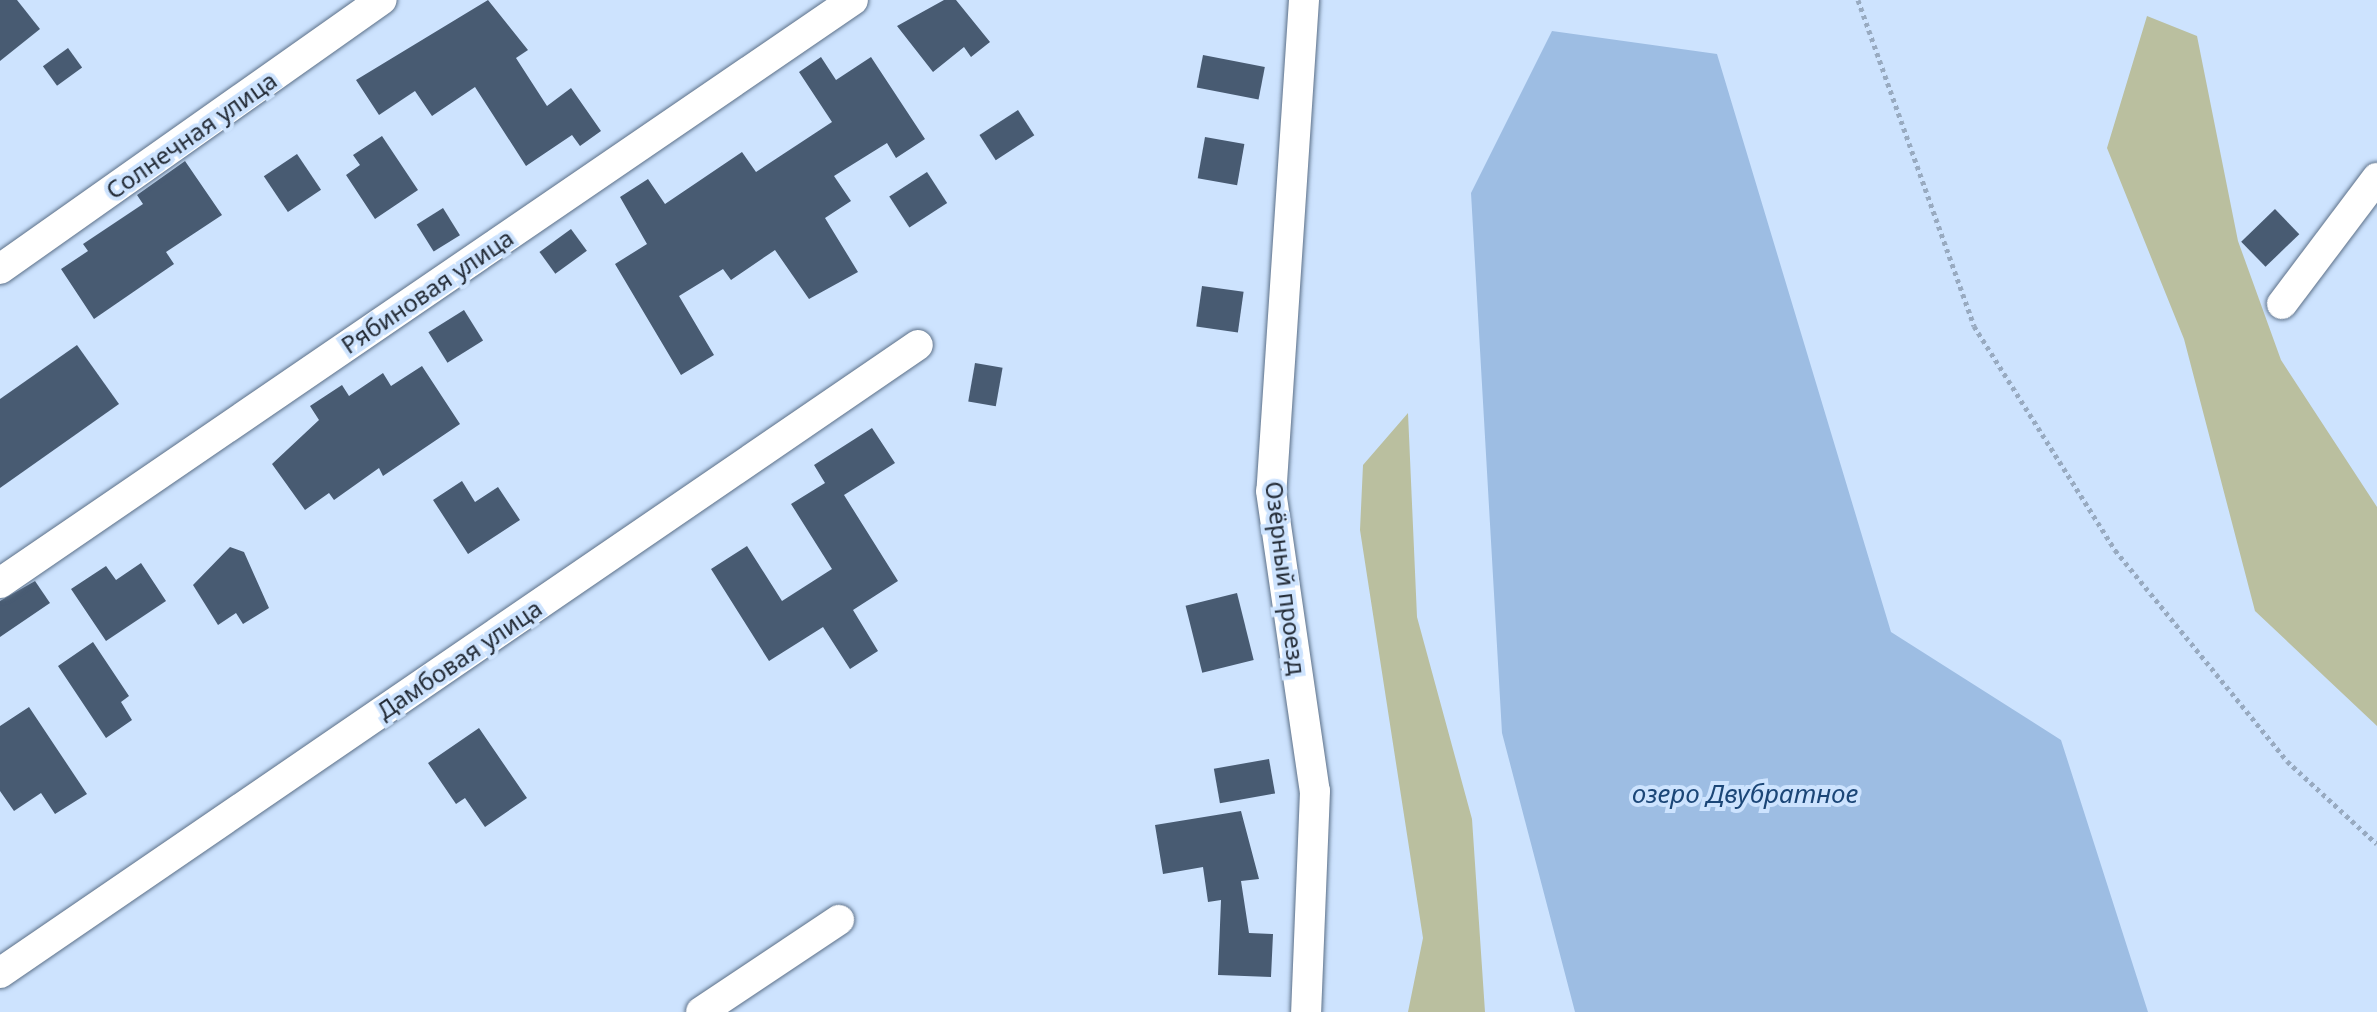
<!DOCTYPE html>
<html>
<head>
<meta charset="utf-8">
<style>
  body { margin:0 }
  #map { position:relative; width:2377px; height:1012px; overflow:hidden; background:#cde3fe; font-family:"Noto Sans",sans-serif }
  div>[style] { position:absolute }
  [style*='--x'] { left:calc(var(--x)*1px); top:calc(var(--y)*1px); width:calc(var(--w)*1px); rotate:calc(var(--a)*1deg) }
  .green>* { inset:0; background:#babf9f }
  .water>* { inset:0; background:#9dbde3 }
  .building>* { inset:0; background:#485b72; transform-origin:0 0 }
  .path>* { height:5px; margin-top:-2.5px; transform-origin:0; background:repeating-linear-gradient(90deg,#98aac0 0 4px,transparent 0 8px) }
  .roads { filter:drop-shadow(0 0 2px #5c7088) drop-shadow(0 0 2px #5c7088) }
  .minor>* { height:30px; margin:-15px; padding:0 15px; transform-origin:15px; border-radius:15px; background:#fff }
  span { translate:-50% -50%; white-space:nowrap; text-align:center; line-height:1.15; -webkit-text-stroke:8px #cde3fe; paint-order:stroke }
  .street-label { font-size:24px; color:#232b36 }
  .water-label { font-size:26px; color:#1b4677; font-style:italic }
</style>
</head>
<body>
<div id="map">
  <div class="green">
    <div style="clip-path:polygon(2147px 16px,2197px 36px,2238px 241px,2281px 360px,2377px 507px,2377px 726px,2255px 611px,2184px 339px,2107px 148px)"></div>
    <div style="clip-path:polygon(1408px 413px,1417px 617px,1472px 819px,1485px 1012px,1408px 1012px,1423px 938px,1360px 530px,1363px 465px)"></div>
  </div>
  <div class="water">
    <div style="clip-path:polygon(1552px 31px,1717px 54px,1891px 632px,2061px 740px,2148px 1012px,1575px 1012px,1502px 733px,1471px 193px)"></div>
  </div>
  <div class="building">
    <div style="clip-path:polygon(0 0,17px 0,40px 29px,0 61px)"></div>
    <div style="clip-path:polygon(488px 0,528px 50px,516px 58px,547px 106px,571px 88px,601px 131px,580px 146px,572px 135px,526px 166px,475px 87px,432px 116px,415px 91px,379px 115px,356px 80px)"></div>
    <div style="clip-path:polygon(944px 0,956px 0,990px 42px,971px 57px,964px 47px,933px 72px,897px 26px)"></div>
    <div style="left:68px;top:48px;width:24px;height:31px;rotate:54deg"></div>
    <div style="left:1203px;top:55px;width:63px;height:33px;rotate:11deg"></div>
    <div style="clip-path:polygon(821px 57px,836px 80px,871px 57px,925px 139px,896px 158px,887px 143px,834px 176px,851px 201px,825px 218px,858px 272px,809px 299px,775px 250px,731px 280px,723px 269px,679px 296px,714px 355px,681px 375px,615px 264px,647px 244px,620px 197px,648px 179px,665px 204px,742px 152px,756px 172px,832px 122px,799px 72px)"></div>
    <div style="left:1018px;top:110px;width:30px;height:46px;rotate:57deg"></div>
    <div style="clip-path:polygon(382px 136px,418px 190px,375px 219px,346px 175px,360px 165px,353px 155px)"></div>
    <div style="left:1205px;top:137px;width:40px;height:42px;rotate:10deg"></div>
    <div style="left:297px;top:154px;width:43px;height:40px;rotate:56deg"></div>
    <div style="clip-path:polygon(185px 161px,222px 215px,166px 252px,174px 264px,94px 319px,61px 269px,88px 251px,83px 244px,143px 204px,137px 195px)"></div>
    <div style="left:927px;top:172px;width:37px;height:45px;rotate:57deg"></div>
    <div style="left:443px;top:208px;width:32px;height:31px;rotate:58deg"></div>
    <div style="left:2275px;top:209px;width:35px;height:47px;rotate:46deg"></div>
    <div style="left:571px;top:229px;width:27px;height:39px;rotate:54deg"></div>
    <div style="left:1202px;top:286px;width:42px;height:41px;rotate:8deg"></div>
    <div style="left:464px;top:310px;width:36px;height:42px;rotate:58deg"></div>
    <div style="clip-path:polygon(77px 345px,119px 404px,0 488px,0 399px)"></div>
    <div style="left:975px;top:363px;width:28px;height:39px;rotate:10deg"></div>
    <div style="clip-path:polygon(422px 366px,460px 424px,383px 476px,379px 468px,334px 500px,329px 493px,305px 510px,272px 464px,319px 420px,310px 406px,342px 385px,349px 396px,383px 373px,391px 386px)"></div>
    <div style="clip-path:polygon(872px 428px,895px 463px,844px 495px,898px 581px,853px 610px,878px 651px,850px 669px,823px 627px,769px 661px,711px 569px,747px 546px,782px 601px,832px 569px,791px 504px,825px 483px,814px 465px)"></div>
    <div style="clip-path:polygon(462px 481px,475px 502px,498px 487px,520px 520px,468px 554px,433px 500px)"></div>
    <div style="clip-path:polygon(230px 547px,244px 552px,269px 608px,243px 624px,236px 613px,218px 625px,193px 585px)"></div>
    <div style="clip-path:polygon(141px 563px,166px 601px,106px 641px,71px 589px,106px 566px,116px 580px)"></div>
    <div style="clip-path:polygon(35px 581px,50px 603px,0 637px,0 601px)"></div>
    <div style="left:1237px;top:593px;width:69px;height:53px;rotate:76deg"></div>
    <div style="clip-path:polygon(93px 642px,129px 696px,121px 702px,132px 720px,106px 738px,58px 666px)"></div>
    <div style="clip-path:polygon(29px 707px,87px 794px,55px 814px,41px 793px,14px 811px,0 791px,0 726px)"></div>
    <div style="clip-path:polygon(479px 728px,527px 798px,485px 827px,465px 798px,456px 804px,428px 763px)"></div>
    <div style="left:1269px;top:759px;width:35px;height:56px;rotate:80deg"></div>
    <div style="clip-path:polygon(1241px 811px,1259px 879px,1241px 881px,1249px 933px,1273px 934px,1271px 977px,1218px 975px,1221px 900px,1208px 902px,1203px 867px,1163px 874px,1155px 825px)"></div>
  </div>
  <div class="path">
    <div style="--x:1858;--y:0;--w:346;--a:70.4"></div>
    <div style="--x:1974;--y:326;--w:265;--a:57.8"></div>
    <div style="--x:2115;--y:550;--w:272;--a:50.8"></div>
    <div style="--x:2287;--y:761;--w:122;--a:42.7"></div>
  </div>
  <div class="roads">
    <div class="minor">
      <div style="--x:1304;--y:0;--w:492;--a:93.8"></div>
      <div style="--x:1271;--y:491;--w:303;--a:81.7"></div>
      <div style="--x:1315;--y:791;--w:221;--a:92.3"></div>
      <div style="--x:0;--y:269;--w:467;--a:-35.2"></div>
      <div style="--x:2282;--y:304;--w:158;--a:-53"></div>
      <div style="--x:0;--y:583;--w:1033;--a:-34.35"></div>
      <div style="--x:0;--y:973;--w:1112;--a:-34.38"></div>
      <div style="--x:701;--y:1012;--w:166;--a:-33.7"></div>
    </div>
  </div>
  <div class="street-label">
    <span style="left:191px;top:135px;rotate:-35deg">Солнечная улица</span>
    <span style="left:427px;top:291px;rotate:-34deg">Рябиновая улица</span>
    <span style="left:1286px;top:578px;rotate:83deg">Озёрный проезд</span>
    <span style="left:459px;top:659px;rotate:-34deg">Дамбовая улица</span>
  </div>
  <div class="water-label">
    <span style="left:1745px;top:794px">озеро Двубратное</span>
  </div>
</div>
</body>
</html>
